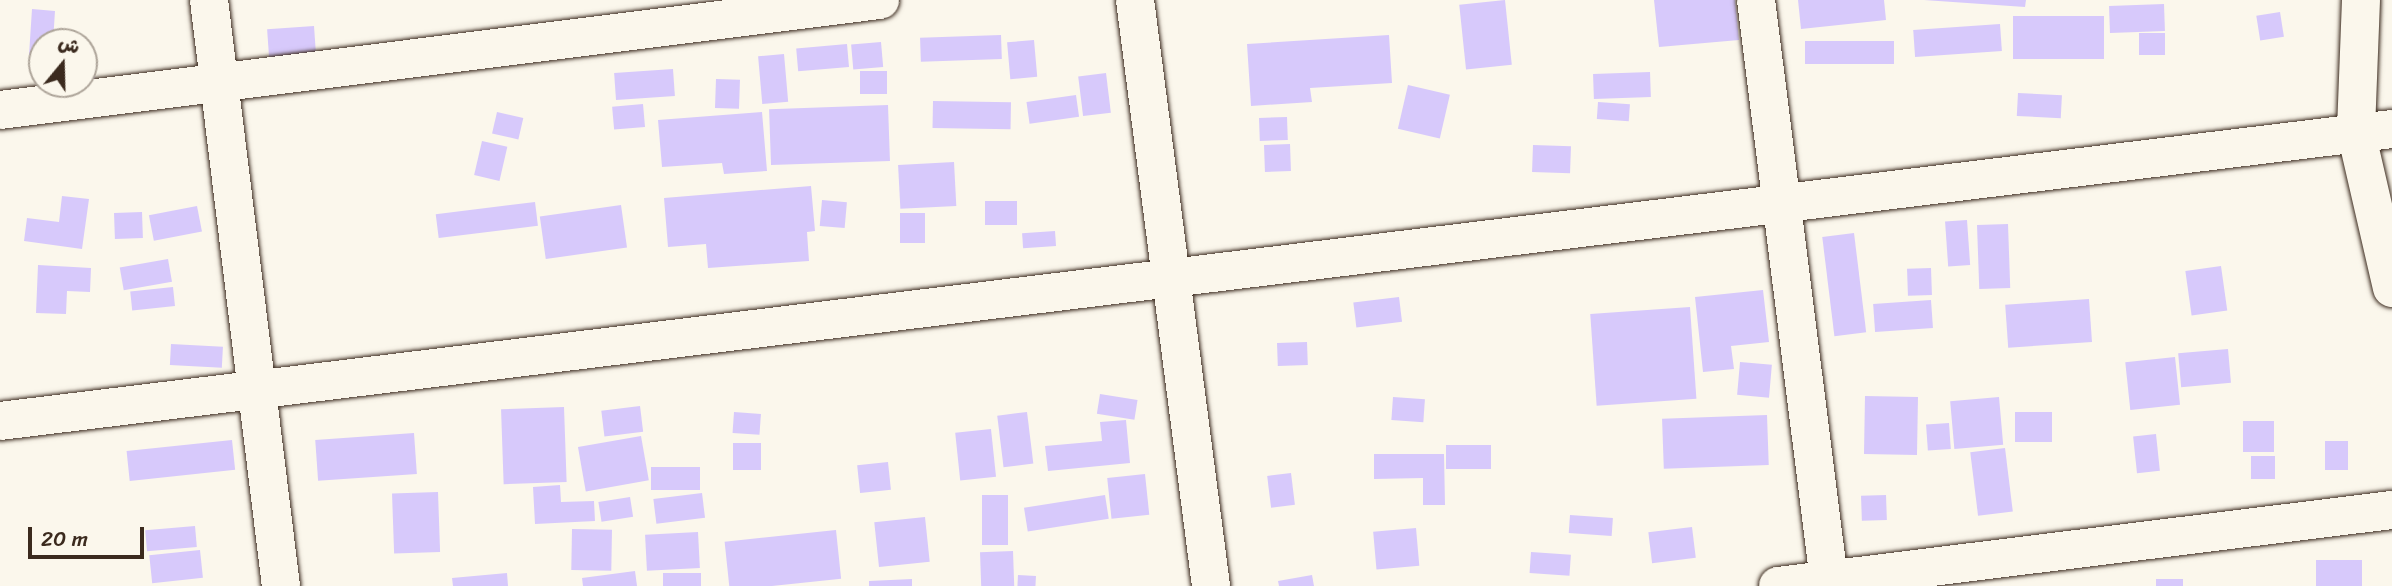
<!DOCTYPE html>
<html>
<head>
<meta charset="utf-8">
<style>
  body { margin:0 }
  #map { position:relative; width:2392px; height:586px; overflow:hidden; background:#fbf7ec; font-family:Sriracha,"Playpen Sans Arabic",sans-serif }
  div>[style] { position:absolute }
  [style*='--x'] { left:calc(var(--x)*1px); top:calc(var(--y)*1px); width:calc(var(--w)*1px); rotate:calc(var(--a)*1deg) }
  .building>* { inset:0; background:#d7c9fb; transform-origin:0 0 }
  .roads { filter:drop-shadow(0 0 2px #3b2a1e) drop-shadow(0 0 2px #3b2a1e) }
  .minor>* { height:38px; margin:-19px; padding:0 19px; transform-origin:19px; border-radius:19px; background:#fbf7ec }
  .tertiary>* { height:38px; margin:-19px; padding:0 19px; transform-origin:19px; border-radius:19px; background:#fbf7ec }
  span { translate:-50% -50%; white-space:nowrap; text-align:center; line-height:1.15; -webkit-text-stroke:5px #fbf7ec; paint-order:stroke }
  .north { position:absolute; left:28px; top:28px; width:70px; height:70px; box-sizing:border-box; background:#fbf7ec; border:2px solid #aea59a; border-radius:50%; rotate:19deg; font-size:19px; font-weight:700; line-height:28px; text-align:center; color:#3b2a1e }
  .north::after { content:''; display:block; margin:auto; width:24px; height:32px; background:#3b2a1e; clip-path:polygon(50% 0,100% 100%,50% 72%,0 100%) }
  .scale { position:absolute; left:28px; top:527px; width:116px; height:32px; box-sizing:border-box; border:4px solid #3b2a1e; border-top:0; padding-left:9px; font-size:21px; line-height:24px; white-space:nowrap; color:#3b2a1e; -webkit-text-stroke:5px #fbf7ec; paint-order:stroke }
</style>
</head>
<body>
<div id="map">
  <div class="building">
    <div style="left:1505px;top:0;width:65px;height:46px;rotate:84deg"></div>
    <div style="clip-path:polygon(1654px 0,1735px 0,1739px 40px,1659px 47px)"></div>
    <div style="clip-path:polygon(1798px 0,1884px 0,1886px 20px,1801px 29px)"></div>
    <div style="clip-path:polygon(1924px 0,2026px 0,2025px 7px)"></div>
    <div style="left:2164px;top:4px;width:27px;height:55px;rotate:88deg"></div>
    <div style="clip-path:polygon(32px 9px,55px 11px,53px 42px,42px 42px,42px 56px,29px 55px)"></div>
    <div style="left:2280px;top:12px;width:25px;height:24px;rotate:81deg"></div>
    <div style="left:2104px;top:16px;width:43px;height:91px;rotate:90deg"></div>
    <div style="left:2000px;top:24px;width:27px;height:87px;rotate:86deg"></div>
    <div style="left:314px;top:26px;width:28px;height:47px;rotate:86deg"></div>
    <div style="left:2165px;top:33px;width:22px;height:26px;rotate:90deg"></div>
    <div style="left:1001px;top:35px;width:24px;height:81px;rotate:88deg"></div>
    <div style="clip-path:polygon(1389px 35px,1392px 83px,1310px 88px,1312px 102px,1251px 106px,1247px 44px)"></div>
    <div style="left:1034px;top:40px;width:37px;height:27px;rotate:85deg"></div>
    <div style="left:1894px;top:41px;width:23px;height:89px;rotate:90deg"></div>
    <div style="left:881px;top:42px;width:25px;height:30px;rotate:85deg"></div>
    <div style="left:847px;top:44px;width:23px;height:51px;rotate:85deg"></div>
    <div style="left:784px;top:54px;width:48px;height:26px;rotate:85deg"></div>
    <div style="left:84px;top:59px;width:11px;height:21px"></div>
    <div style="left:673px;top:69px;width:27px;height:59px;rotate:86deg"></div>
    <div style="left:887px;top:71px;width:23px;height:27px;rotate:90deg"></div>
    <div style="left:1650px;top:72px;width:25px;height:57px;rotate:88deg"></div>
    <div style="left:1106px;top:73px;width:40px;height:28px;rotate:83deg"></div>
    <div style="left:716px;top:79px;width:24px;height:29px;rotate:2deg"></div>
    <div style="left:1408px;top:85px;width:43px;height:45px;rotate:13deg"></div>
    <div style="left:2018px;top:93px;width:44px;height:23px;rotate:3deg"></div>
    <div style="left:1076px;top:95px;width:22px;height:50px;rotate:82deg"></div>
    <div style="left:933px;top:101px;width:78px;height:27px;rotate:1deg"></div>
    <div style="left:1598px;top:102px;width:32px;height:17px;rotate:4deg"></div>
    <div style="left:643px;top:104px;width:23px;height:31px;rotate:85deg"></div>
    <div style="left:888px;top:105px;width:56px;height:119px;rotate:88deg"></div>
    <div style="left:497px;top:112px;width:27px;height:22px;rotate:13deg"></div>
    <div style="clip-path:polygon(762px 112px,767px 171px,724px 174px,722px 163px,662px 167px,658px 120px)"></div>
    <div style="left:1287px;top:117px;width:23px;height:28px;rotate:88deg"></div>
    <div style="left:482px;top:141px;width:26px;height:35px;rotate:13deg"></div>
    <div style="left:1290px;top:144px;width:27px;height:26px;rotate:88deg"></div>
    <div style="left:1533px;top:145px;width:38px;height:27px;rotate:2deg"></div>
    <div style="left:954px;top:162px;width:44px;height:56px;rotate:87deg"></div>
    <div style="clip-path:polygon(811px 186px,815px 231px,807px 232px,809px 261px,708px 268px,706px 244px,668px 247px,664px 198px)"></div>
    <div style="clip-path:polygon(62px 196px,89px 199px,82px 249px,24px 241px,27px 218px,59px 222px)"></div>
    <div style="left:822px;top:200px;width:25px;height:26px;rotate:5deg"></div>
    <div style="left:985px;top:201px;width:32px;height:24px"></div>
    <div style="left:535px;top:202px;width:24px;height:100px;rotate:83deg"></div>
    <div style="left:621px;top:205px;width:43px;height:82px;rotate:82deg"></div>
    <div style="left:197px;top:206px;width:26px;height:49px;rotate:79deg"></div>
    <div style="left:142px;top:212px;width:26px;height:28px;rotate:88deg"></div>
    <div style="left:900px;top:213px;width:25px;height:30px"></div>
    <div style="left:1967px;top:220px;width:45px;height:22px;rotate:86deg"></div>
    <div style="left:2008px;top:224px;width:64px;height:31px;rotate:88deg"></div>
    <div style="left:1055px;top:231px;width:15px;height:33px;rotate:86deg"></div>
    <div style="left:1854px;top:233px;width:100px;height:32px;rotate:83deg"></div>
    <div style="left:168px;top:259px;width:23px;height:49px;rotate:80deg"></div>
    <div style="clip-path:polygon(38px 265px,91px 268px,90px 292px,67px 291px,66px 314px,36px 313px)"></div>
    <div style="left:2221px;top:266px;width:45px;height:36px;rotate:82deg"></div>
    <div style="left:1931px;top:268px;width:27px;height:24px;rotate:88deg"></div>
    <div style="left:173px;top:287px;width:19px;height:43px;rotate:84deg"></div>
    <div style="clip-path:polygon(1763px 290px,1769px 342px,1731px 346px,1734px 369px,1703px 372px,1695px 297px)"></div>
    <div style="left:1399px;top:297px;width:25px;height:46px;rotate:83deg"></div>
    <div style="left:2089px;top:299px;width:43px;height:84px;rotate:86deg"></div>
    <div style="left:1931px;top:300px;width:28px;height:58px;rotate:86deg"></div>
    <div style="left:1690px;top:307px;width:92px;height:100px;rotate:86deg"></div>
    <div style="left:1307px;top:342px;width:23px;height:30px;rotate:88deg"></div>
    <div style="left:171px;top:344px;width:52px;height:21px;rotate:3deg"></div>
    <div style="left:2228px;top:349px;width:34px;height:50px;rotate:85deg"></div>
    <div style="left:2175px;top:357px;width:48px;height:50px;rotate:84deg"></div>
    <div style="left:1740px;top:362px;width:32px;height:33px;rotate:5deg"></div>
    <div style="left:1100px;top:394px;width:38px;height:20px;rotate:9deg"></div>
    <div style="left:1865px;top:396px;width:53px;height:58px;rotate:1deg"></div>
    <div style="left:1393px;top:397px;width:32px;height:23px;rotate:4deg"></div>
    <div style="left:1999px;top:397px;width:48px;height:49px;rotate:85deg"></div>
    <div style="left:640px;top:406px;width:26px;height:39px;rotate:83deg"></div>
    <div style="left:564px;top:407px;width:75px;height:63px;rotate:88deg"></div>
    <div style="left:734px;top:412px;width:27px;height:21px;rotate:4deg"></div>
    <div style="left:1027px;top:412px;width:52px;height:30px;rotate:83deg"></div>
    <div style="left:2015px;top:412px;width:37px;height:30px"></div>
    <div style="left:1767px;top:415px;width:50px;height:105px;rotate:88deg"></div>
    <div style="clip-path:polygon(1126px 420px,1130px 463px,1048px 471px,1045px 446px,1102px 441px,1100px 422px)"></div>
    <div style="left:2243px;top:421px;width:31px;height:31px"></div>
    <div style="left:1949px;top:423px;width:26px;height:23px;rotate:86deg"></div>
    <div style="left:991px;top:429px;width:48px;height:36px;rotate:84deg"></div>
    <div style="left:414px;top:433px;width:41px;height:99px;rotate:86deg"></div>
    <div style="left:2156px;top:434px;width:37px;height:23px;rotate:84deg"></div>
    <div style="left:641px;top:436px;width:45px;height:64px;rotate:80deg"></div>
    <div style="left:232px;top:440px;width:30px;height:106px;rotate:84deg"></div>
    <div style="left:2325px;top:441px;width:23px;height:29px"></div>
    <div style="left:733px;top:443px;width:28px;height:27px"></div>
    <div style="left:1491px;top:445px;width:24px;height:45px;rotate:90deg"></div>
    <div style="left:2005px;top:448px;width:64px;height:35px;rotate:83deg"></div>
    <div style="clip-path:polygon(1374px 454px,1444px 454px,1445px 505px,1423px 505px,1423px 478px,1374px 479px)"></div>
    <div style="left:2251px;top:456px;width:24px;height:23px"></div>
    <div style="left:888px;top:462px;width:28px;height:31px;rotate:84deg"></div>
    <div style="left:651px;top:467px;width:49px;height:23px"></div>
    <div style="left:1291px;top:473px;width:32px;height:24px;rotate:83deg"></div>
    <div style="left:1145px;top:474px;width:41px;height:38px;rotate:84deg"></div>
    <div style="clip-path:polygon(560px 485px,561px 502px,594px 501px,595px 521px,535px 524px,533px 487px)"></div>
    <div style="left:438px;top:492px;width:60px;height:46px;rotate:88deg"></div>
    <div style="left:702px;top:493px;width:25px;height:49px;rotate:83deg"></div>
    <div style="left:982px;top:495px;width:26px;height:50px"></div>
    <div style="left:1105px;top:495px;width:24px;height:82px;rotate:81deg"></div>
    <div style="left:1886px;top:495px;width:25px;height:25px;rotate:88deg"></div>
    <div style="left:630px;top:497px;width:20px;height:32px;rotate:81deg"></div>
    <div style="left:1570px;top:515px;width:43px;height:18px;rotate:4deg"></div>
    <div style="left:925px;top:517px;width:45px;height:51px;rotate:84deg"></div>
    <div style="left:195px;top:526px;width:21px;height:50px;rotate:85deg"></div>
    <div style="left:1692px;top:527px;width:31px;height:44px;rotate:83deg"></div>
    <div style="left:1416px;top:528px;width:38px;height:43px;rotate:85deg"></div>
    <div style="left:572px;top:529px;width:40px;height:41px;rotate:1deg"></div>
    <div style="left:836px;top:530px;width:49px;height:112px;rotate:84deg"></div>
    <div style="left:698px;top:532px;width:36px;height:53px;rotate:87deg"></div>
    <div style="left:200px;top:550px;width:28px;height:51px;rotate:84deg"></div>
    <div style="left:1013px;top:551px;width:35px;height:33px;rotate:88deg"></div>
    <div style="left:1531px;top:552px;width:40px;height:21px;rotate:4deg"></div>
    <div style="left:2362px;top:560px;width:26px;height:46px;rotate:90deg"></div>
    <div style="clip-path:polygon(635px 571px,637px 586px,583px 586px,582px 578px)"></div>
    <div style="clip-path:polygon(507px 573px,508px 586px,453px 586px,452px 578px)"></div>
    <div style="left:663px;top:573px;width:38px;height:13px"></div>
    <div style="left:1018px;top:575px;width:18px;height:11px;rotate:3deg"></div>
    <div style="clip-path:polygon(1312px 575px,1314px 586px,1279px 586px,1278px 581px)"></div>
    <div style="clip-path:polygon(912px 579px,912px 586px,869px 586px,869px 581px)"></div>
    <div style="left:2156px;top:579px;width:27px;height:7px"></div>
  </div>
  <div class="roads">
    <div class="minor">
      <div style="--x:209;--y:0;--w:590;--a:83"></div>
      <div style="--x:1135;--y:0;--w:591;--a:82.61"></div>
      <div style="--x:1756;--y:0;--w:585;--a:82.83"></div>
      <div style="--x:2361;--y:0;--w:132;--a:92.2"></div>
      <div style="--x:2356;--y:132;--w:160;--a:77"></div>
      <div style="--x:0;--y:110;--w:887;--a:-7.13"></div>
      <div style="--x:1778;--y:586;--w:619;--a:-7.06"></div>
    </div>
    <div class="tertiary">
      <div style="--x:0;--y:421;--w:2410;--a:-6.96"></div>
    </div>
  </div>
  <div class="north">ش</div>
  <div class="scale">20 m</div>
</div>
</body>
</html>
